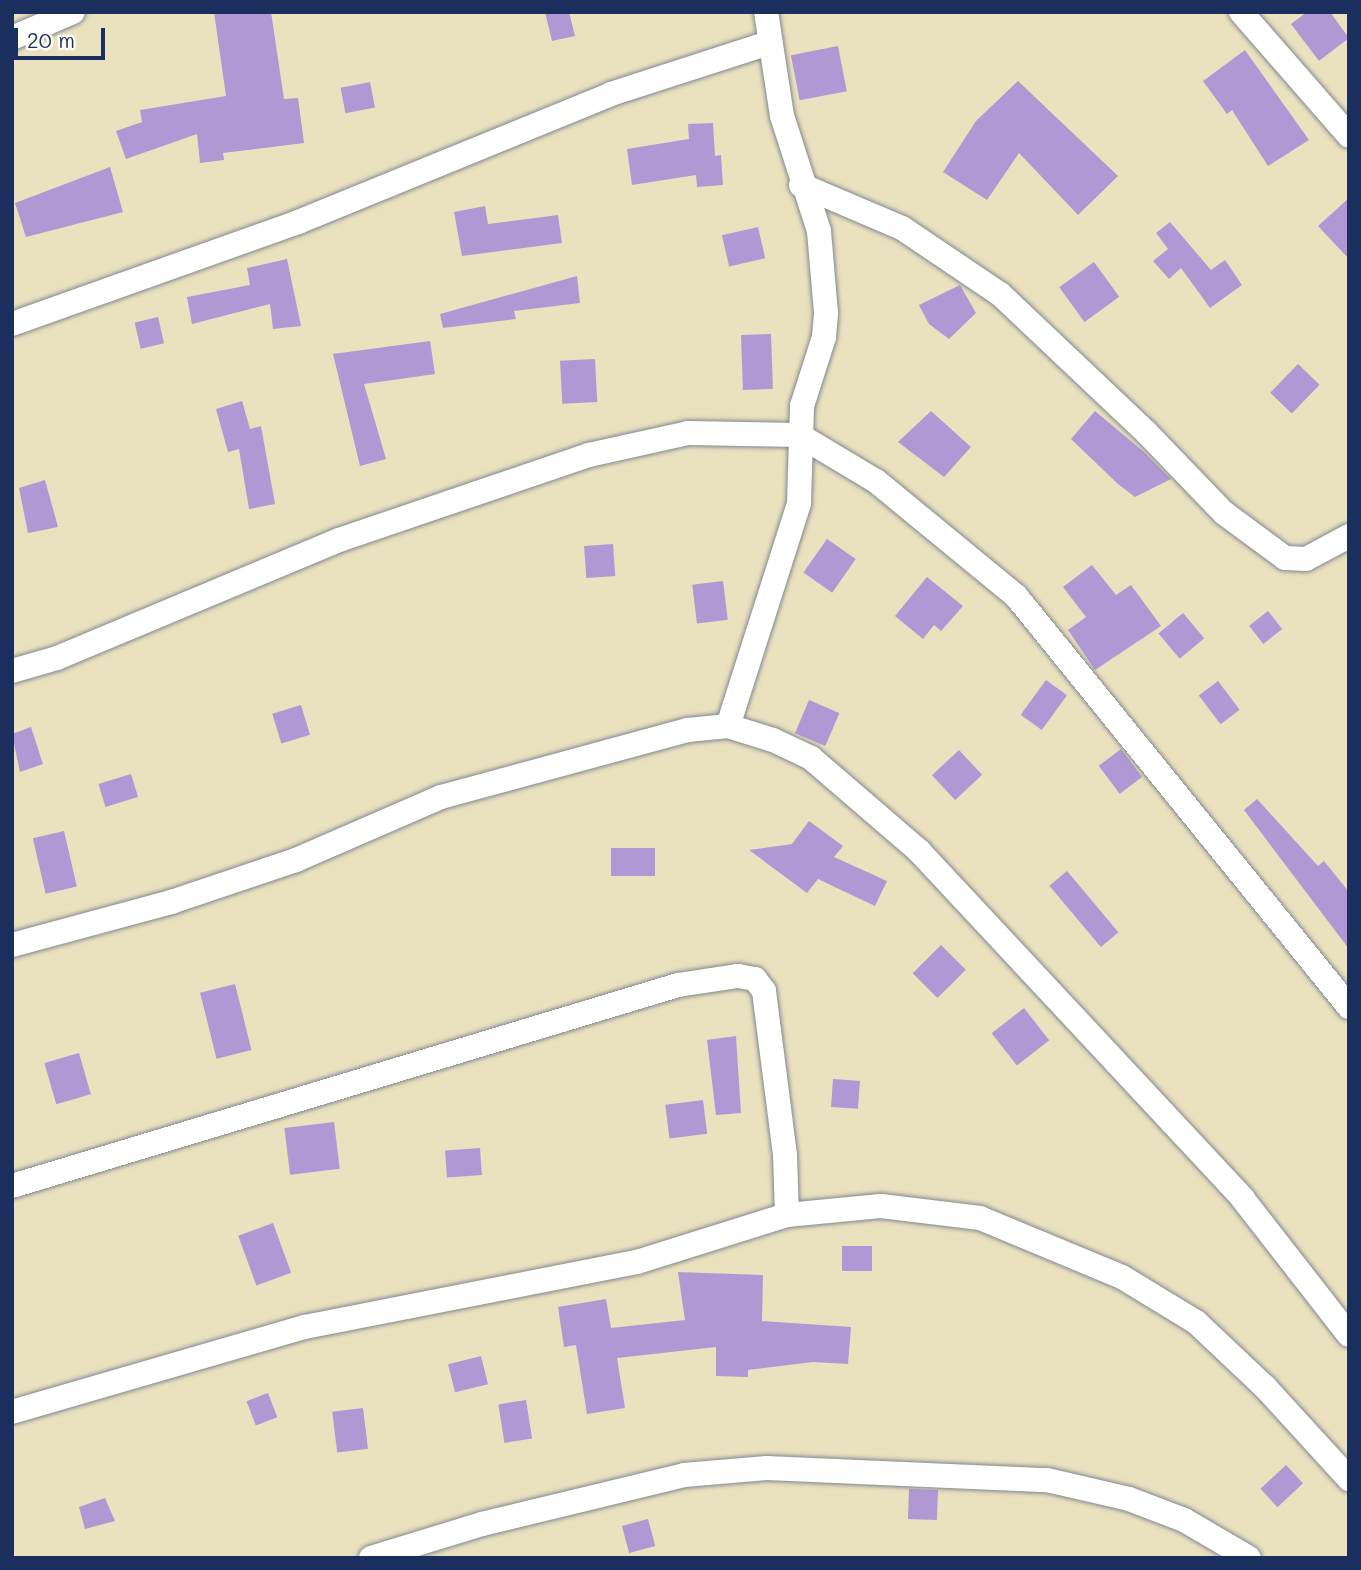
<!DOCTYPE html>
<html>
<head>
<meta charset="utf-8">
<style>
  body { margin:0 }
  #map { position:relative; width:1361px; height:1570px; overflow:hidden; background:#eae1bf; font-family:Mali,sans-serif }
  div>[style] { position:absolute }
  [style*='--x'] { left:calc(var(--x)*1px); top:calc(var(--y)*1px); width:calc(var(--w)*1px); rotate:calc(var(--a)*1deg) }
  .building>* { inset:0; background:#b098d4; transform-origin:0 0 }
  .roads { filter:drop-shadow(0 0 2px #82888e) drop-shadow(0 0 2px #82888e) }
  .street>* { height:24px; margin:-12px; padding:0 12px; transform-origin:12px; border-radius:12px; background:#fff }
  span { translate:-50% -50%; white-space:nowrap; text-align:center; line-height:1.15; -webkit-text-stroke:6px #fdfcf7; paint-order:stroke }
  .frame { position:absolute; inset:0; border:14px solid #1b2f5e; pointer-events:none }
  .scale { position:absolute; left:14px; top:28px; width:91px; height:32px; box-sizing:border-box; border:4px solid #1b2f5e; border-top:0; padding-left:9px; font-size:21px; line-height:24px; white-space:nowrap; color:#1b2f5e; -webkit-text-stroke:5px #fdfcf7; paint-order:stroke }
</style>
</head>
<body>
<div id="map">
  <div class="building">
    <div style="clip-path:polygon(214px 12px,271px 12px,284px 99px,298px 98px,304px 143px,223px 153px,224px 160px,200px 163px,197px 134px,126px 159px,116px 131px,142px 122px,140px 110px,226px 96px)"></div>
    <div style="clip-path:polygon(545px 12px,569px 12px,575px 36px,552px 41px)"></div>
    <div style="clip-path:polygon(1307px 12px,1330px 12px,1349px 38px,1319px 61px,1291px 24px)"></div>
    <div style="left:838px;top:46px;width:46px;height:48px;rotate:79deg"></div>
    <div style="clip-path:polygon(1245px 50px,1309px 140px,1268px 166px,1232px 110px,1227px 114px,1203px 81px)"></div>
    <div style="clip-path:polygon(1018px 81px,1118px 176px,1078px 215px,1019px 153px,987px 200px,943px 172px,976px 121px)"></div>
    <div style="left:370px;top:82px;width:26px;height:30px;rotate:79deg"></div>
    <div style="clip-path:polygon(713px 123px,715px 156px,721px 155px,723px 185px,697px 187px,696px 175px,632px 185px,627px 149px,689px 139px,688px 124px)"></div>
    <div style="clip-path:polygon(110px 167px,123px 212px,26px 237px,15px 203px)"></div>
    <div style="clip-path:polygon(1349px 198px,1349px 259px,1318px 226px)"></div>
    <div style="clip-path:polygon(485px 206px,488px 224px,558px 215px,562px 243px,462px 256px,454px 212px)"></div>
    <div style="clip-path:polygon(1170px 222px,1211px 270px,1225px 260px,1242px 285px,1210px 308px,1181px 268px,1169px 279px,1153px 261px,1168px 249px,1156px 233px)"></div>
    <div style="left:758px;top:227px;width:32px;height:37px;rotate:77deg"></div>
    <div style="clip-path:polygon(287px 259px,301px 326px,273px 329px,270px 304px,192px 324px,187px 297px,250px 285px,247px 268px)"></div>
    <div style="left:1094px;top:262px;width:43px;height:43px;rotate:54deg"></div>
    <div style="clip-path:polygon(577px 276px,580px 303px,514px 311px,516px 319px,443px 328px,440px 314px)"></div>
    <div style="clip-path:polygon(960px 285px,976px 313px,949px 339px,929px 324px,919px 305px)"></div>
    <div style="left:158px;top:317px;width:27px;height:24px;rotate:77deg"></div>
    <div style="left:771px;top:334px;width:55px;height:30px;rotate:88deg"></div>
    <div style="clip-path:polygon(430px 341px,435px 374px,364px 384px,386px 459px,360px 466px,333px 354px)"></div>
    <div style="left:595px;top:359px;width:43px;height:35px;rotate:87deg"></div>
    <div style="left:1298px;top:364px;width:30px;height:40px;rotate:44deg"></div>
    <div style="clip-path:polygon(242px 401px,250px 429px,261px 426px,275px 504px,249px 509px,239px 449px,228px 452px,216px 409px)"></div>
    <div style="clip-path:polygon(931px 411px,971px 447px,944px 477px,898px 442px)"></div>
    <div style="clip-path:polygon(1095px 411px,1144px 452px,1171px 479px,1135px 497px,1118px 484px,1071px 439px)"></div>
    <div style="clip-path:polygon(45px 480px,58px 527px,28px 533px,19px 488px)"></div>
    <div style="left:827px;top:539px;width:35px;height:41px;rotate:35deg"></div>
    <div style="left:613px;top:544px;width:32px;height:29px;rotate:86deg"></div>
    <div style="clip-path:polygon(1092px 565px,1116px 595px,1131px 585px,1161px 626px,1095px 670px,1068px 630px,1086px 617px,1063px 587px)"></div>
    <div style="clip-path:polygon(927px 577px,963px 606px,941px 631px,934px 625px,923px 639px,895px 616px)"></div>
    <div style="left:723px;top:581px;width:39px;height:31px;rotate:83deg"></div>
    <div style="left:1268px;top:611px;width:23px;height:24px;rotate:52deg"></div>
    <div style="left:1183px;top:613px;width:33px;height:32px;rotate:50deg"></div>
    <div style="left:1046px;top:680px;width:26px;height:43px;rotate:36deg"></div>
    <div style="left:1218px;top:681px;width:36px;height:24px;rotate:53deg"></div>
    <div style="left:809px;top:700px;width:33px;height:36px;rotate:23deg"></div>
    <div style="left:301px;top:705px;width:31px;height:30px;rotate:73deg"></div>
    <div style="clip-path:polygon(31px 727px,43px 764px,20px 772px,12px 734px)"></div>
    <div style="left:1121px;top:749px;width:35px;height:28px;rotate:53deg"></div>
    <div style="left:959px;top:750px;width:34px;height:37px;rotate:47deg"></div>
    <div style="left:131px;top:774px;width:24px;height:34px;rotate:73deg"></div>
    <div style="clip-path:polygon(1257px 799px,1318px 866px,1324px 861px,1349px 892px,1349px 949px,1244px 810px)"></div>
    <div style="clip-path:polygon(809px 821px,843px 846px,834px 857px,887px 881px,875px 906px,818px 879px,807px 893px,749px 850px,792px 844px)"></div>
    <div style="left:64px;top:831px;width:57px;height:32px;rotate:77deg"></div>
    <div style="left:611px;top:848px;width:44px;height:28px"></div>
    <div style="left:1067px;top:871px;width:80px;height:23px;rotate:50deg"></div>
    <div style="left:941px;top:945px;width:35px;height:40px;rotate:45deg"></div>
    <div style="left:235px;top:984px;width:68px;height:36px;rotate:76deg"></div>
    <div style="left:1024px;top:1008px;width:41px;height:41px;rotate:52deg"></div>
    <div style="clip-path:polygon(736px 1036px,741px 1113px,716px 1115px,707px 1040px)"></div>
    <div style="left:79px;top:1053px;width:43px;height:36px;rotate:74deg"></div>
    <div style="left:833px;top:1079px;width:27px;height:28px;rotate:4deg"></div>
    <div style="left:703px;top:1100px;width:34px;height:38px;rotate:83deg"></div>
    <div style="left:334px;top:1122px;width:47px;height:50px;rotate:83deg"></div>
    <div style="left:480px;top:1148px;width:27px;height:35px;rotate:86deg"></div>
    <div style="left:273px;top:1223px;width:53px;height:37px;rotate:70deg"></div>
    <div style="left:842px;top:1246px;width:30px;height:25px"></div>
    <div style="clip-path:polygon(678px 1272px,763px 1275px,762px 1321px,851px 1327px,848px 1364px,813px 1362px,748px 1370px,748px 1377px,716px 1376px,716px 1347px,617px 1358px,625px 1408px,587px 1414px,576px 1345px,564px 1347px,558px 1307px,606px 1299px,611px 1328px,685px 1320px)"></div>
    <div style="left:481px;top:1356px;width:29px;height:34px;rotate:76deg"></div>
    <div style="left:268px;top:1393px;width:26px;height:23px;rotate:69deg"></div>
    <div style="left:526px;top:1400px;width:39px;height:28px;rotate:81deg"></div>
    <div style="left:363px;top:1408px;width:41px;height:31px;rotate:83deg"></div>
    <div style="left:1286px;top:1465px;width:25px;height:35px;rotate:47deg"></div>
    <div style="left:909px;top:1489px;width:29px;height:30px;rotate:2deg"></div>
    <div style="clip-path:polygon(105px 1498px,115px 1521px,85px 1529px,79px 1507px)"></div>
    <div style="left:648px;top:1519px;width:28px;height:27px;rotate:75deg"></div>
  </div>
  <div class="roads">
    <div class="street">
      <div style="--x:1241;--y:12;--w:164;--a:48.9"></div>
      <div style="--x:12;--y:38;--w:66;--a:-23.1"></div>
      <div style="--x:801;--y:185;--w:110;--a:23.1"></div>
      <div style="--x:902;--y:228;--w:118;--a:34"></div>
      <div style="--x:1000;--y:294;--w:201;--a:43.4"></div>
      <div style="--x:1146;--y:432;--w:112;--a:46.1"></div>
      <div style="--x:1224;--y:513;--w:76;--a:36.4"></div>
      <div style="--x:1285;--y:558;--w:21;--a:3"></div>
      <div style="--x:1306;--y:559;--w:49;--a:-28.1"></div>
      <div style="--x:12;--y:324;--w:304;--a:-19.6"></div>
      <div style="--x:298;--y:222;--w:338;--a:-22.2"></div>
      <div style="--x:611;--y:94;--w:166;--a:-17.9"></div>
      <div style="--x:12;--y:671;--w:47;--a:-16.1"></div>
      <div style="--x:57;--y:658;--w:306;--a:-22.7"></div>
      <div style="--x:339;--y:540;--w:264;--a:-18.8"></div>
      <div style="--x:589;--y:455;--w:101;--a:-12.5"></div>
      <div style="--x:688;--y:433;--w:111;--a:1"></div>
      <div style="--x:799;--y:435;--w:90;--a:30.9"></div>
      <div style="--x:876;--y:481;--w:181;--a:39.4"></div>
      <div style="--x:1016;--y:596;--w:529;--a:50.98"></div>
      <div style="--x:728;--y:726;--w:234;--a:-72.3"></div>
      <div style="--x:799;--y:503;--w:97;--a:-88.2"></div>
      <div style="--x:802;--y:406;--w:72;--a:-72.3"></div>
      <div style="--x:824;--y:337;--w:24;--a:-85"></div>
      <div style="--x:826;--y:313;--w:82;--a:-94.9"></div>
      <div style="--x:819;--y:231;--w:121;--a:-107.8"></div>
      <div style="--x:782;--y:116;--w:105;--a:-98.7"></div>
      <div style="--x:12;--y:945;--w:165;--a:-15.1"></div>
      <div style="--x:171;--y:902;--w:132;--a:-18.6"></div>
      <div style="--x:296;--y:860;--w:158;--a:-23.5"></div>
      <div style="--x:441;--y:797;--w:256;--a:-15.2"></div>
      <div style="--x:688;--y:730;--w:40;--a:-5.7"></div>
      <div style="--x:728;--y:726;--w:47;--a:17.3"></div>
      <div style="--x:773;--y:740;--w:42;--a:25.3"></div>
      <div style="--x:811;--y:758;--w:143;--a:40.7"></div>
      <div style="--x:919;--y:851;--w:475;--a:47"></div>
      <div style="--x:1243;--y:1199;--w:172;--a:52.1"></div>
      <div style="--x:12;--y:1186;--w:696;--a:-16.79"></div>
      <div style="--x:678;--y:985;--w:61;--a:-8.5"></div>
      <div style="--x:738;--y:976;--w:17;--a:10"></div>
      <div style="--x:755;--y:979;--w:15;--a:53"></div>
      <div style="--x:764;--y:991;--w:165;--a:82.7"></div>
      <div style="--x:785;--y:1155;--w:60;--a:88.1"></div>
      <div style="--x:12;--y:1412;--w:305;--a:-16.2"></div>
      <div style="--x:305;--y:1327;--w:338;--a:-11.1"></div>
      <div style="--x:637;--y:1262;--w:157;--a:-17.4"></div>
      <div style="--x:787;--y:1215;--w:94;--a:-5.5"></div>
      <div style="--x:881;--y:1206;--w:100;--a:6.9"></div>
      <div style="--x:980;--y:1218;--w:154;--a:22.6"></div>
      <div style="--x:1122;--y:1277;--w:87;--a:31.3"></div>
      <div style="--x:1196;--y:1322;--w:95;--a:43.3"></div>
      <div style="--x:1265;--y:1387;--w:125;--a:47.6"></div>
      <div style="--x:371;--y:1558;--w:116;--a:-17"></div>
      <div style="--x:482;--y:1524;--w:208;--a:-13.6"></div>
      <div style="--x:684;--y:1475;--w:83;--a:-4.8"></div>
      <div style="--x:767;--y:1468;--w:280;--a:2.5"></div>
      <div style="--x:1047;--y:1480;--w:84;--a:13"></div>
      <div style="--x:1129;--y:1499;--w:59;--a:20.9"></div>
      <div style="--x:1184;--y:1520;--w:75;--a:30.3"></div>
    </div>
  </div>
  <div class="frame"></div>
  <div class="scale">20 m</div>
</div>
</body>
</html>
